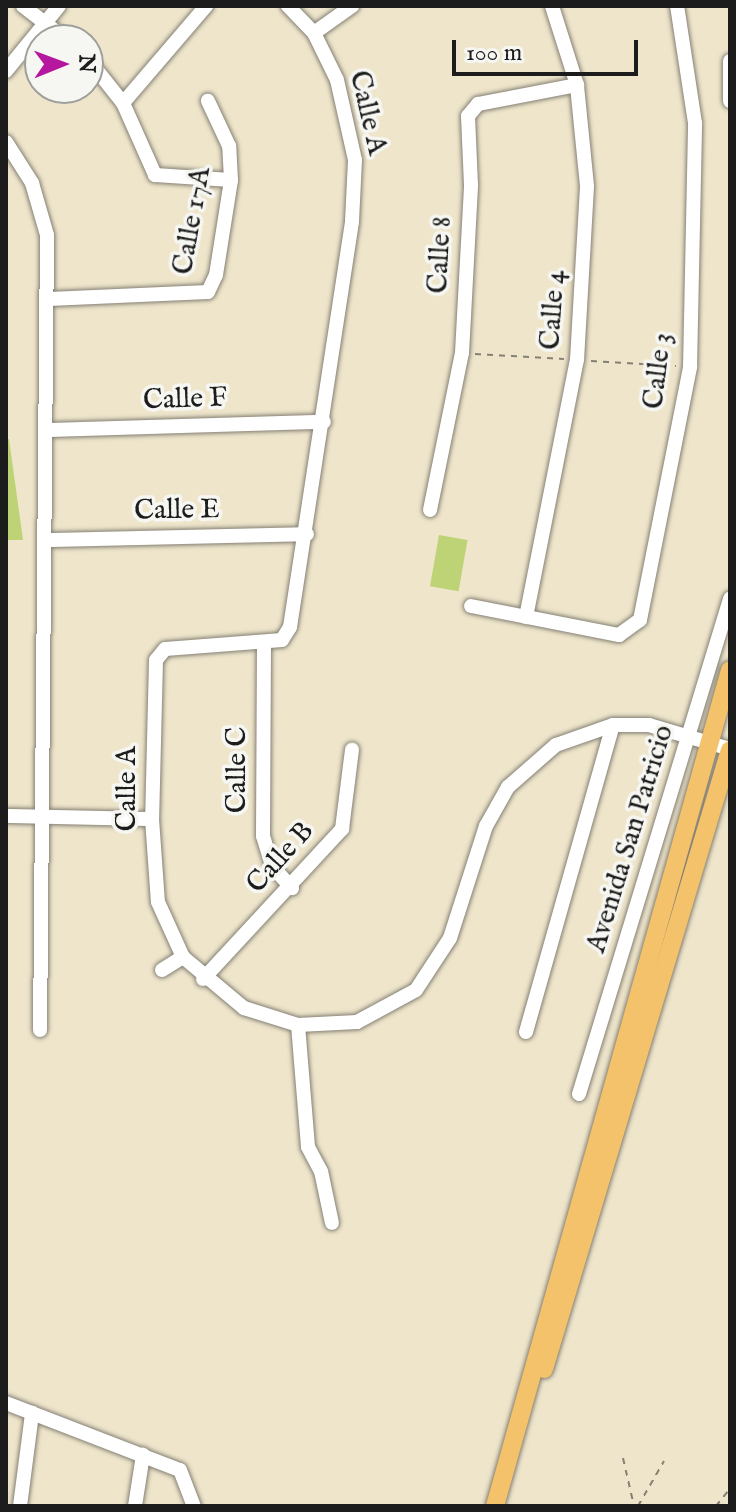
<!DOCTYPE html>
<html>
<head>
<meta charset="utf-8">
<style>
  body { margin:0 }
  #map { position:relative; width:736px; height:1512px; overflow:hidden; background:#eee5cb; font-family:"IM FELL English",serif }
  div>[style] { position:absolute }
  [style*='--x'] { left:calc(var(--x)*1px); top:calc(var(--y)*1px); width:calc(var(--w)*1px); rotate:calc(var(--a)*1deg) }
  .green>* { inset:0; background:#bed376; transform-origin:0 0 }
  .path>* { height:2px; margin-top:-1px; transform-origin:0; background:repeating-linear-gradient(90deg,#858074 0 6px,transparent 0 12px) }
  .roads { filter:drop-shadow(0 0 2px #858074) drop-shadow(0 0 2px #858074) }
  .minor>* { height:14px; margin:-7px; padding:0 7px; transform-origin:7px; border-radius:7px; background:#fff }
  .major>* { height:18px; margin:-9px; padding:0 9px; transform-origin:9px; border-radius:9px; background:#f4c26a }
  span { translate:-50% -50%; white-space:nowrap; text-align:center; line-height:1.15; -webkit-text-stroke:7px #f6f6f2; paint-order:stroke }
  .street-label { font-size:28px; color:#1c1c1c }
  .frame { position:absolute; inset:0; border:8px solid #1c1c1c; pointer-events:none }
  .north { position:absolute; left:24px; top:24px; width:80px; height:80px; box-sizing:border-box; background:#f6f6f2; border:2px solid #9f9f9c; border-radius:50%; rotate:89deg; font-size:22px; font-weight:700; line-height:32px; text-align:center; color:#1c1c1c }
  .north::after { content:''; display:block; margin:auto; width:28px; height:36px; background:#b5179e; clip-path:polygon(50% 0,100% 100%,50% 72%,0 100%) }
  .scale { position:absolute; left:452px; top:40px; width:186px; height:36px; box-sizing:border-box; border:4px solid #1c1c1c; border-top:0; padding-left:10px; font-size:24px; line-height:28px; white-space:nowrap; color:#1c1c1c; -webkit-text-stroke:6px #f6f6f2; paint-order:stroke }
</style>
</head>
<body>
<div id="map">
  <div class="green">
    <div style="clip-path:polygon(6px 439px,9px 439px,23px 540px,6px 540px)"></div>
    <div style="left:439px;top:535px;width:29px;height:52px;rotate:10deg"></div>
  </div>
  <div class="path">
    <div style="--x:475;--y:354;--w:89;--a:3.2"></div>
    <div style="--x:591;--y:361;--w:85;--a:3.4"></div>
    <div style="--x:623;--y:1458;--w:49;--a:77.1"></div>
    <div style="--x:638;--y:1506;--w:52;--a:-60"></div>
    <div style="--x:716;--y:1506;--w:22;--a:-51"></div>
  </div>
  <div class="roads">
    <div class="minor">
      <div style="--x:23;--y:6;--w:56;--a:37.7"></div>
      <div style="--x:288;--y:6;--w:37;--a:46"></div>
      <div style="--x:314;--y:33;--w:52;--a:63.9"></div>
      <div style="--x:337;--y:80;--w:82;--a:77.3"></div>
      <div style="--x:355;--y:160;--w:62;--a:92.8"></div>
      <div style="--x:352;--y:222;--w:410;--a:98.7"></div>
      <div style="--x:290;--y:627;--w:15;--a:122"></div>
      <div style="--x:282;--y:640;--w:117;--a:175.6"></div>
      <div style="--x:165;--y:649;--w:14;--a:129"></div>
      <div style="--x:156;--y:660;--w:159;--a:91.4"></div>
      <div style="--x:152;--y:819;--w:83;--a:85.9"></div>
      <div style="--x:158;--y:902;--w:60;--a:65.6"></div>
      <div style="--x:183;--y:957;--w:80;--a:39.9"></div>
      <div style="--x:244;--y:1008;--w:57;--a:17.5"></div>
      <div style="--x:298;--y:1025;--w:59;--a:-2.9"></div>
      <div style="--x:357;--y:1022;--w:67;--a:-28.5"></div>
      <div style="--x:416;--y:990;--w:62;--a:-56.8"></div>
      <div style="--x:450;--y:938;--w:118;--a:-72.2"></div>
      <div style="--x:486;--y:826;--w:45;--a:-60.6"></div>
      <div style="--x:508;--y:787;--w:64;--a:-41.2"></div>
      <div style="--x:556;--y:745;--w:60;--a:-19.3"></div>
      <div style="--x:613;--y:725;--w:36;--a:0"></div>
      <div style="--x:649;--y:725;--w:84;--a:16.5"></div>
      <div style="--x:314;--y:33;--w:47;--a:-35.4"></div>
      <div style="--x:88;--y:59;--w:56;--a:51.5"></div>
      <div style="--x:123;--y:103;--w:79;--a:66"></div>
      <div style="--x:155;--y:175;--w:76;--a:3.8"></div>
      <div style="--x:730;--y:61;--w:40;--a:90"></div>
      <div style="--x:6;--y:71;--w:84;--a:-50.8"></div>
      <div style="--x:123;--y:103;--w:128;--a:-49.4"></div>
      <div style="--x:6;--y:142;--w:49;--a:57.6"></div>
      <div style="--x:32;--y:183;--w:54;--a:73.9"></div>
      <div style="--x:47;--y:235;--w:795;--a:90.5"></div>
      <div style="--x:49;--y:299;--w:159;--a:-2.5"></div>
      <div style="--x:208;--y:292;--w:19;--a:-65"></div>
      <div style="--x:216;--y:275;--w:96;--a:-81"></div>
      <div style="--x:231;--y:180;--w:34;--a:-93"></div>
      <div style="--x:229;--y:146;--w:50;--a:-115"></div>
      <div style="--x:48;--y:430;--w:276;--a:-1.7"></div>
      <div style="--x:430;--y:510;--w:160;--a:-78.5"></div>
      <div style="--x:462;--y:353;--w:168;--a:-86.9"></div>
      <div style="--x:471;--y:185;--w:69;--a:-92.5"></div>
      <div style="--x:468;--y:116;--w:16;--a:-50"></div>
      <div style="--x:478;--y:104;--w:101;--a:-10.9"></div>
      <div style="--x:48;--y:540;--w:259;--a:-1.3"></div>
      <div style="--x:471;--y:606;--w:151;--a:11.1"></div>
      <div style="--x:619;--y:635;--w:26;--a:-36"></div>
      <div style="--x:640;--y:620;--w:258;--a:-78.8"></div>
      <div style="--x:690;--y:367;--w:244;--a:-88.8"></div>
      <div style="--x:695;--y:123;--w:118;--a:-98.7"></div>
      <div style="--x:526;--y:617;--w:262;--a:-78.8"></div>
      <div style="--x:577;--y:360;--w:174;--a:-86.7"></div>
      <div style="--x:587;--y:186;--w:101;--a:-95.7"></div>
      <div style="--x:577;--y:85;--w:83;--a:-107.6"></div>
      <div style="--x:264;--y:644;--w:192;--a:90.3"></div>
      <div style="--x:263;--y:836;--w:31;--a:73"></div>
      <div style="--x:272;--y:866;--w:30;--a:48"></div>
      <div style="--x:6;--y:816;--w:146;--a:1.2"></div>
      <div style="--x:162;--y:970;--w:25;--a:-32"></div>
      <div style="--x:203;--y:979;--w:205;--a:-47.2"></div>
      <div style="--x:342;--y:829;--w:80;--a:-82.8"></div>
      <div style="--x:298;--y:1025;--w:122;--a:85.3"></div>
      <div style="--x:308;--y:1147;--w:27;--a:62"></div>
      <div style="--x:321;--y:1171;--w:53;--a:78.1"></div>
      <div style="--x:526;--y:1032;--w:319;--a:-74.2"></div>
      <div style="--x:579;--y:1094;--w:518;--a:-73.04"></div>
      <div style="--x:6;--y:1403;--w:186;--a:21.1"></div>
      <div style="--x:180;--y:1470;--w:39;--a:69"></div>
      <div style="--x:20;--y:1506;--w:94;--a:-82.6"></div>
      <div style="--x:135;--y:1506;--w:52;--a:-81.1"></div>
    </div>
    <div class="major">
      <div style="--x:544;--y:1369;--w:646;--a:-73.28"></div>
      <div style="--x:495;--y:1506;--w:868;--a:-74.3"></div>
    </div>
  </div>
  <div class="street-label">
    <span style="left:367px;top:113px;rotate:77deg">Calle A</span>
    <span style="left:193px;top:221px;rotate:-80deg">Calle 17A</span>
    <span style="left:441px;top:255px;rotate:-87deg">Calle 8</span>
    <span style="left:554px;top:310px;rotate:-86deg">Calle 4</span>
    <span style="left:659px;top:371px;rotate:-83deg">Calle 3</span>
    <span style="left:185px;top:400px;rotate:-2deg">Calle F</span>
    <span style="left:177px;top:511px;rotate:-1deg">Calle E</span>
    <span style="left:238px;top:770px;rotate:-90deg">Calle C</span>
    <span style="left:128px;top:789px;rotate:-90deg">Calle A</span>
    <span style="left:631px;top:839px;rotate:-73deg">Avenida San Patricio</span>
    <span style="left:281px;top:858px;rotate:-48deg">Calle B</span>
  </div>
  <div class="frame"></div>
  <div class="north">N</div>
  <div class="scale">100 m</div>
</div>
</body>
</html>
